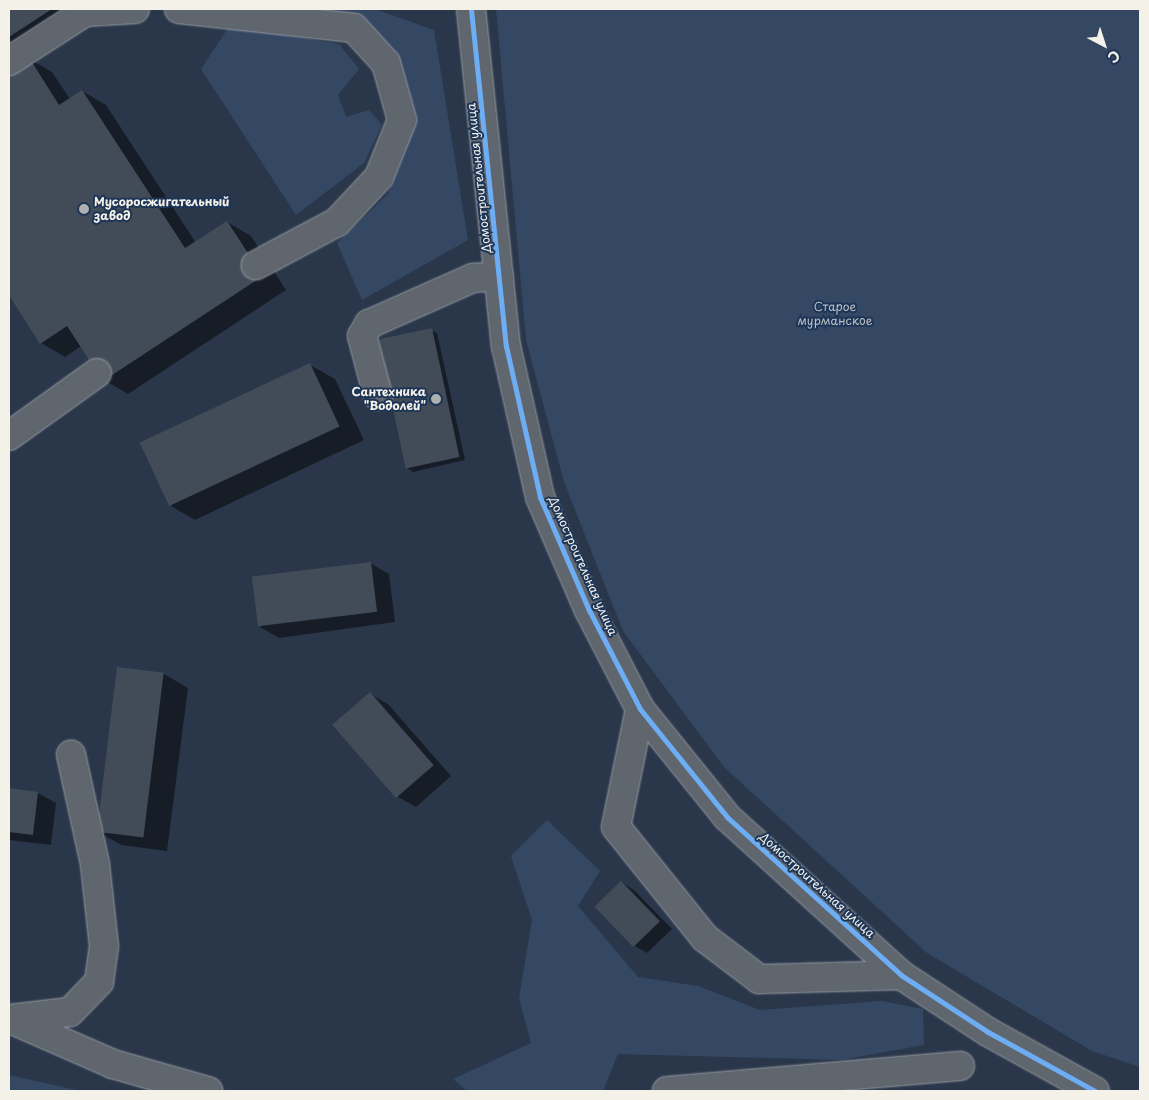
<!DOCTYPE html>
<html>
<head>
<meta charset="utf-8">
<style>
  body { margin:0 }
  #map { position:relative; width:1149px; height:1100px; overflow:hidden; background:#2a374a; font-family:"Playpen Sans",sans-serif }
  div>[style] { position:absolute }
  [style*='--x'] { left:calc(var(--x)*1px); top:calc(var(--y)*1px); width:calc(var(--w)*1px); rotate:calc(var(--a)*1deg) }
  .green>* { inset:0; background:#344763 }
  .shadow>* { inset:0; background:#0007 }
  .building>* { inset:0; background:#424c59; transform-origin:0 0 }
  .roads { filter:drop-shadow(0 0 1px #979ca3) drop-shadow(0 0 1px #979ca3) }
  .minor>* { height:28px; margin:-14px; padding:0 14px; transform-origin:14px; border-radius:14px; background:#60666e }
  .cycleway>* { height:5px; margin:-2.5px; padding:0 2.5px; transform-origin:2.5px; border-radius:2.5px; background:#6dadf4 }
  .dots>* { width:14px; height:14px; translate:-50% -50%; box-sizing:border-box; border:2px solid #1d3557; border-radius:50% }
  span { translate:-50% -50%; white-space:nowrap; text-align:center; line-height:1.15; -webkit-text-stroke:4px #1d3557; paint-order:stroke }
  .street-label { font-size:12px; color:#f4f1e8 }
  .poi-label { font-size:12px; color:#f4f1e8; font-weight:700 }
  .left { translate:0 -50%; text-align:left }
  .right { translate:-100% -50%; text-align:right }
  .park-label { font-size:12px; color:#bbbfc1 }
  .frame { position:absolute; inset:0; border:10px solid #f4f1e8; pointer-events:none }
  .north { position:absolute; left:1079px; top:20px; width:50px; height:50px; -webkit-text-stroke:4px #1d3557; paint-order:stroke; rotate:140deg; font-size:14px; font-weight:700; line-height:20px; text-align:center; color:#f4f1e8 }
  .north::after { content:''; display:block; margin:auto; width:18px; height:22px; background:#f4f1e8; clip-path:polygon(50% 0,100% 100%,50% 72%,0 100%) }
</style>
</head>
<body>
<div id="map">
  <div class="green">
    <div style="clip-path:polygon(296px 9px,375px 9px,434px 30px,468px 240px,362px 300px,337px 243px,388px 194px,410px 136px,399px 64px)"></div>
    <div style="clip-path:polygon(496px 9px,1140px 9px,1140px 1067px,1092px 1051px,927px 953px,724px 767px,623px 631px,564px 482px,526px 340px)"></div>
    <div style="clip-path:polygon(230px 25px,339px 44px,359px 69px,338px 95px,346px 117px,369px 110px,382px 125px,364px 163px,296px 215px,201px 69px)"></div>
    <div style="clip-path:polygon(547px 820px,600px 871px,578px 906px,638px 977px,698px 986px,760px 1010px,882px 1001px,923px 1009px,924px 1045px,841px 1060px,618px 1054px,603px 1091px,467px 1091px,453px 1079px,531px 1043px,519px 998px,532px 920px,511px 856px)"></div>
    <div style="clip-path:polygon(9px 1075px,81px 1091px,9px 1091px)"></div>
  </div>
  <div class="shadow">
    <div style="clip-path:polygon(9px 9px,97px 9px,9px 66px)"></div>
    <div style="clip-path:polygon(28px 58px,52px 72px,70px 99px,82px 91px,106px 105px,196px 243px,227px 222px,251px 236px,286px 290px,128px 394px,104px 380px,81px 346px,65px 357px,41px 343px,9px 293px,9px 70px)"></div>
    <div style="clip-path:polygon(431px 330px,437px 333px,465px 460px,413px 472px,407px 468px)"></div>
    <div style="clip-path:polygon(310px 365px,335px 379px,364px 440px,195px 520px,171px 506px)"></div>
    <div style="clip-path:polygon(370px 563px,389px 574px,395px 622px,279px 638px,260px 627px)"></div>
    <div style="clip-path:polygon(118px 668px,164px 674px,188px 688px,167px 851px,121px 845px,97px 831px)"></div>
    <div style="clip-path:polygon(370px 694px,388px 704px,451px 776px,416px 807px,398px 797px)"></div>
    <div style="clip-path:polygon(9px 789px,38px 793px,56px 803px,51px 845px,9px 840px)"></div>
    <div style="clip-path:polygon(622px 883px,634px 890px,672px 929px,647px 953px,635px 946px)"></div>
  </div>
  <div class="building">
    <div style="clip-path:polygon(9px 9px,52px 9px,9px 37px)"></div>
    <div style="clip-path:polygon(28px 56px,59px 105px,82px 90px,185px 248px,227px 221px,263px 276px,103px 381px,67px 326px,40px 344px,9px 295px,9px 69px)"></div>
    <div style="left:432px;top:328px;width:132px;height:55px;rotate:78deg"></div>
    <div style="left:310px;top:363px;width:70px;height:188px;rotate:65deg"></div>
    <div style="left:371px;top:562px;width:50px;height:120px;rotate:83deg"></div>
    <div style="left:117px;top:667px;width:47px;height:166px;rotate:7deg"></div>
    <div style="left:370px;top:692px;width:97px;height:50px;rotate:49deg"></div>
    <div style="clip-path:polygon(9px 788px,38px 792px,33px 835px,9px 832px)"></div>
    <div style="left:621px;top:881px;width:56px;height:37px;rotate:46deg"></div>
  </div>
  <div class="roads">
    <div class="minor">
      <div style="--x:179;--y:9;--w:176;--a:6.2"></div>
      <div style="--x:354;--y:28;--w:47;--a:47.6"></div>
      <div style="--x:386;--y:63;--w:59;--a:74.3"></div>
      <div style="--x:402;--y:120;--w:61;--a:112"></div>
      <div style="--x:379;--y:177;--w:62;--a:133"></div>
      <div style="--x:337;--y:222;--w:92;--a:152"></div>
      <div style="--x:471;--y:9;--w:339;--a:84.1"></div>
      <div style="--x:506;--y:346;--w:155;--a:77.3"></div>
      <div style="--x:540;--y:497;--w:123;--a:66.6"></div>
      <div style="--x:589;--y:610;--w:111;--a:62.7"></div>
      <div style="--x:640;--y:709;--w:139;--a:51.1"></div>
      <div style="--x:727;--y:817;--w:235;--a:42.2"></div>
      <div style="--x:901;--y:975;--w:104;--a:33.2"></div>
      <div style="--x:988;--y:1032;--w:122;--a:28.9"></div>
      <div style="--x:9;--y:61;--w:90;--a:-32.8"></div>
      <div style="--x:85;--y:12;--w:50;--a:-3.4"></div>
      <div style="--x:378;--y:396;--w:62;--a:-104.9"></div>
      <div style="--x:362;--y:336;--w:14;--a:-60"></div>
      <div style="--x:369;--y:324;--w:114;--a:-23.9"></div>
      <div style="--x:473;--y:278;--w:26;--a:-4"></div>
      <div style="--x:9;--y:436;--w:108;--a:-35.6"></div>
      <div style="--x:640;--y:709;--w:120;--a:101.5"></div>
      <div style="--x:616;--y:827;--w:142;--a:51.3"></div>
      <div style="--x:705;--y:938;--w:68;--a:37.2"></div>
      <div style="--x:759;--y:979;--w:142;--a:-1.6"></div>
      <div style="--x:10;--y:1019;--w:60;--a:-6.7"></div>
      <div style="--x:70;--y:1012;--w:42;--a:-46"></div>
      <div style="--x:99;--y:982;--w:36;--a:-82"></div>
      <div style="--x:104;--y:946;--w:82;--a:-96.3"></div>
      <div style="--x:95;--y:864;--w:112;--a:-102.4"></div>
      <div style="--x:10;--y:1019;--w:112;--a:23.6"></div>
      <div style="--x:113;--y:1064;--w:99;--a:15.9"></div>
      <div style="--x:667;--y:1091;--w:294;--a:-4.9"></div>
    </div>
  </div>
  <div class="cycleway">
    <div style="--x:471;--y:9;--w:339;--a:84.1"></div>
    <div style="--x:506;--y:346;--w:155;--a:77.3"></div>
    <div style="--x:540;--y:497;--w:123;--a:66.6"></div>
    <div style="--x:589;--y:610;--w:111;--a:62.7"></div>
    <div style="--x:640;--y:709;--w:139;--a:51.1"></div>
    <div style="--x:727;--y:817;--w:235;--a:42.2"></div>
    <div style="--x:901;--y:975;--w:104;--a:33.2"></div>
    <div style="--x:988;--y:1032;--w:122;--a:28.9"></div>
  </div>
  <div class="dots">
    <div style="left:84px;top:209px;background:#adb0b1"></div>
    <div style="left:436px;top:399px;background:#adb0b1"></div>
  </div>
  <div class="street-label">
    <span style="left:479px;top:178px;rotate:-96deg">Домостроительная улица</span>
    <span style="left:583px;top:566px;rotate:66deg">Домостроительная улица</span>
    <span style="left:817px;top:885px;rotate:42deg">Домостроительная улица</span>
  </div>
  <div class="poi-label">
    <span class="left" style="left:94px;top:209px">Мусоросжигательный<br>завод</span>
    <span class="right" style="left:426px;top:399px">Сантехника<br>"Водолей"</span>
  </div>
  <div class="park-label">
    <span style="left:835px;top:314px">Старое<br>мурманское</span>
  </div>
  <div class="frame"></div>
  <div class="north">С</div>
</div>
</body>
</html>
